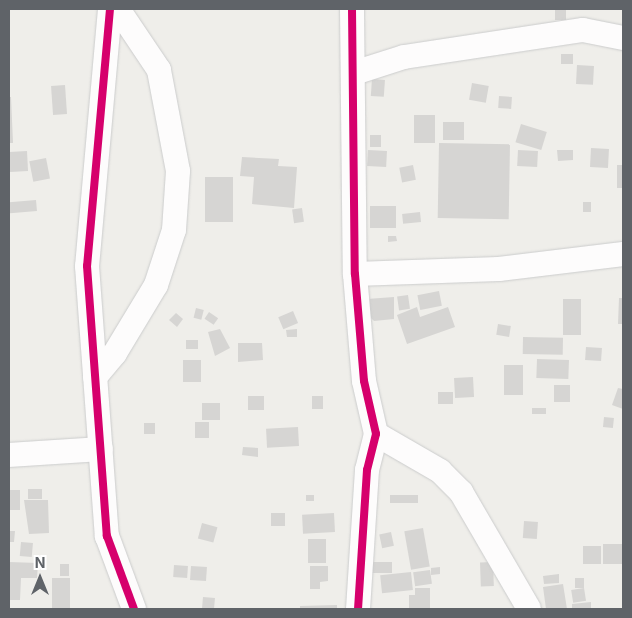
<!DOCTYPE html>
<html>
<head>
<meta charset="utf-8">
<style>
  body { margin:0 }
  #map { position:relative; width:632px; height:618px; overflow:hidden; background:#efeeea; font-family:Inter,sans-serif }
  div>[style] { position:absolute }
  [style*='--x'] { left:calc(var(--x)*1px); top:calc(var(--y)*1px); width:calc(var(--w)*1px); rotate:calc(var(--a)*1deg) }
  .building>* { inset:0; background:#d6d5d3; transform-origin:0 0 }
  .roads { filter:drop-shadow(0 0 1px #cbcccc) drop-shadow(0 0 1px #cbcccc) }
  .minor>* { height:24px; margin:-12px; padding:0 12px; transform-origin:12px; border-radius:12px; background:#fdfcfc }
  .cycleway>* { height:8px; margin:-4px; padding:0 4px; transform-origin:4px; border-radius:4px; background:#d6006c }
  span { translate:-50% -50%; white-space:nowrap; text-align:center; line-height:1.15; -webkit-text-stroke:4px #fff; paint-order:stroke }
  .frame { position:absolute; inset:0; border:10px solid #5f6368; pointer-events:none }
  .north { position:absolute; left:15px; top:553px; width:50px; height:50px; -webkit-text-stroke:4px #fff; paint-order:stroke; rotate:0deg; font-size:14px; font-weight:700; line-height:20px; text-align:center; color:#5f6368 }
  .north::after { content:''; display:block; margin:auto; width:18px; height:22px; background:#5f6368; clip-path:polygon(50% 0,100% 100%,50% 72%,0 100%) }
</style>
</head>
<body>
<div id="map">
  <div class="building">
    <div style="left:555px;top:9px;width:11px;height:11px"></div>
    <div style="left:561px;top:54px;width:12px;height:10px"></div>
    <div style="left:577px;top:65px;width:17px;height:19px;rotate:3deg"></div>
    <div style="left:372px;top:79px;width:13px;height:17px;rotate:4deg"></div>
    <div style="left:472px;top:83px;width:17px;height:17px;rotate:10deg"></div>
    <div style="left:65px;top:85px;width:29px;height:14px;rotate:86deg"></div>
    <div style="left:499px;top:96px;width:13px;height:12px;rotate:4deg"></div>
    <div style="clip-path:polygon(9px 97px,11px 97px,13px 143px,9px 143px)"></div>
    <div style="left:414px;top:115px;width:21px;height:28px"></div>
    <div style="left:443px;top:122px;width:21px;height:18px"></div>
    <div style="left:521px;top:124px;width:27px;height:19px;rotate:17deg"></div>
    <div style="left:370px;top:135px;width:11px;height:12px"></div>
    <div style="left:439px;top:143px;width:71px;height:75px;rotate:1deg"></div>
    <div style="left:591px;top:148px;width:18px;height:19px;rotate:3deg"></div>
    <div style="left:368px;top:150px;width:19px;height:16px;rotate:3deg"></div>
    <div style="left:518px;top:150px;width:20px;height:16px;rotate:3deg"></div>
    <div style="clip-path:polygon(557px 150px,573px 150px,573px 160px,558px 161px)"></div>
    <div style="left:27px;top:151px;width:20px;height:18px;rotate:87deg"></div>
    <div style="clip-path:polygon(242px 157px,279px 159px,278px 166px,297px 167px,294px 208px,252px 204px,254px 177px,240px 176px)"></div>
    <div style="left:46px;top:158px;width:21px;height:17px;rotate:79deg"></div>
    <div style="left:413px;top:165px;width:15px;height:14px;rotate:79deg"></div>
    <div style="left:617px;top:165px;width:6px;height:23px"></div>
    <div style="left:205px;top:177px;width:28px;height:45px"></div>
    <div style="left:36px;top:200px;width:11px;height:27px;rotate:85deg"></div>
    <div style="left:583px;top:202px;width:8px;height:10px"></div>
    <div style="left:396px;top:206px;width:22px;height:26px;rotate:90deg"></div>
    <div style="left:302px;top:208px;width:14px;height:10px;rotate:82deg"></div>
    <div style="left:420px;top:212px;width:10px;height:18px;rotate:84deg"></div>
    <div style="clip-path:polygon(388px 236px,396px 236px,397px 241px,388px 242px)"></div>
    <div style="left:439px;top:291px;width:15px;height:22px;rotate:79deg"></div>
    <div style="left:408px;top:295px;width:14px;height:11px;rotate:82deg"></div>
    <div style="clip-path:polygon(394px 297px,394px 319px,374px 321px,369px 316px,367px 299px)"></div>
    <div style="clip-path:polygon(619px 298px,623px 298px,623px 324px,618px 324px)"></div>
    <div style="left:563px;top:299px;width:18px;height:36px"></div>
    <div style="clip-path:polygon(417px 307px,420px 317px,448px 307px,455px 327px,407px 344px,397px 315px)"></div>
    <div style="left:196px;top:308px;width:8px;height:10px;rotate:14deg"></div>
    <div style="left:293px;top:311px;width:13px;height:16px;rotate:67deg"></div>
    <div style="left:209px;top:312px;width:11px;height:8px;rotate:34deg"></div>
    <div style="clip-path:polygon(176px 313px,183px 319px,177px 327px,169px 320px)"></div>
    <div style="left:498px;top:324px;width:13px;height:11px;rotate:9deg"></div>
    <div style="clip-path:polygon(220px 329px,230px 348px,215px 356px,208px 332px)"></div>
    <div style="clip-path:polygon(297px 329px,297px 337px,287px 337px,286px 330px)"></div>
    <div style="left:523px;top:337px;width:40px;height:17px;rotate:1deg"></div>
    <div style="left:186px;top:340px;width:12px;height:9px"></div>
    <div style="clip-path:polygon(238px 343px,262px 343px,263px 360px,238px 362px)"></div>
    <div style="left:586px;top:347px;width:16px;height:13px;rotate:4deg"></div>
    <div style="left:537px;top:359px;width:32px;height:19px;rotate:2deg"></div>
    <div style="left:183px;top:360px;width:18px;height:22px"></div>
    <div style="left:504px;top:365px;width:19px;height:30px"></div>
    <div style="left:473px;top:377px;width:20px;height:19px;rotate:87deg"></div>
    <div style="left:554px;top:385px;width:16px;height:17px"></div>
    <div style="clip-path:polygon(618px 388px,623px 389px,623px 409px,612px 405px)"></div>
    <div style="left:438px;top:392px;width:15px;height:12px"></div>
    <div style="left:248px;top:396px;width:16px;height:14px"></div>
    <div style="left:312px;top:396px;width:11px;height:13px"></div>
    <div style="left:202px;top:403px;width:18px;height:17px"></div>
    <div style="left:532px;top:408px;width:14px;height:6px"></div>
    <div style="left:604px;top:417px;width:10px;height:10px;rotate:6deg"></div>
    <div style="left:195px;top:422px;width:14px;height:16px"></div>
    <div style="left:144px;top:423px;width:11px;height:11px"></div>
    <div style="left:298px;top:427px;width:19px;height:32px;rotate:87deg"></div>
    <div style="clip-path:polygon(243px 447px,258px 448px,258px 457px,242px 455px)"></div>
    <div style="left:28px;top:489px;width:14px;height:10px"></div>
    <div style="left:9px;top:490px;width:11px;height:20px"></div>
    <div style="left:306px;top:495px;width:8px;height:6px"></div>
    <div style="left:418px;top:495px;width:8px;height:28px;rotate:90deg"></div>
    <div style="clip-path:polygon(24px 500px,48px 500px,49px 533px,29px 534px)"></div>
    <div style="left:285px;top:513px;width:13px;height:14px;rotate:90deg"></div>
    <div style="left:334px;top:513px;width:19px;height:32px;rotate:87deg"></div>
    <div style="left:524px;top:521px;width:14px;height:17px;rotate:4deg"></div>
    <div style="left:202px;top:523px;width:16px;height:16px;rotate:15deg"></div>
    <div style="left:423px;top:528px;width:39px;height:19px;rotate:80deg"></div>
    <div style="clip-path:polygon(9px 531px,15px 531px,14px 542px,9px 542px)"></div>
    <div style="left:391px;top:532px;width:14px;height:12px;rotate:78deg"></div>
    <div style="left:326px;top:539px;width:24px;height:18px;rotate:90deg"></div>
    <div style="left:21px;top:542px;width:12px;height:14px;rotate:5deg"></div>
    <div style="left:603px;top:544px;width:20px;height:20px"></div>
    <div style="left:601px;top:546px;width:18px;height:18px;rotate:90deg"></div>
    <div style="clip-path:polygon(9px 562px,38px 563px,37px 578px,21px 578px,20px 600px,9px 600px)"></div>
    <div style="left:372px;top:562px;width:20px;height:11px"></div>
    <div style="left:493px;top:562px;width:24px;height:13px;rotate:88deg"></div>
    <div style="left:60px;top:564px;width:9px;height:12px"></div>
    <div style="left:174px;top:565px;width:14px;height:12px;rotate:4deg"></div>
    <div style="left:191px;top:566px;width:16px;height:14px;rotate:4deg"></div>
    <div style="clip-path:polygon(310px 566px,328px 566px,328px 581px,320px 582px,320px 589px,310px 589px)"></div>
    <div style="clip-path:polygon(440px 567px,440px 574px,431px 575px,431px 568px)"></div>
    <div style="left:430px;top:570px;width:14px;height:17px;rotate:82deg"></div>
    <div style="left:411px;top:572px;width:18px;height:31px;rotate:84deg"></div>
    <div style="clip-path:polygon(559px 574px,559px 583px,544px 584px,543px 576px)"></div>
    <div style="left:52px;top:578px;width:18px;height:30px"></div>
    <div style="left:575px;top:578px;width:9px;height:10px"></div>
    <div style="clip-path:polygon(563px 584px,567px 609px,546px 609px,543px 587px)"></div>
    <div style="clip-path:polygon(415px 588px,430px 588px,430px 609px,409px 609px,409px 595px,415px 595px)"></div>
    <div style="left:584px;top:588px;width:13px;height:13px;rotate:81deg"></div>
    <div style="left:203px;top:597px;width:12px;height:12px;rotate:5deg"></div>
    <div style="clip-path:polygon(591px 602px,591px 609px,572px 609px,572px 604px)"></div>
    <div style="clip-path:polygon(337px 605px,337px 609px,300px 609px,300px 606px)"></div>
  </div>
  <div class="roads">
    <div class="minor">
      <div style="--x:110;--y:9;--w:258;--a:95.1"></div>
      <div style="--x:87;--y:266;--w:271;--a:85.8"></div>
      <div style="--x:107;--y:536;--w:78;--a:69.7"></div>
      <div style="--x:352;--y:9;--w:265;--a:89.4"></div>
      <div style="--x:355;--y:274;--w:107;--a:85.2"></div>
      <div style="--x:364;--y:381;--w:54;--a:77.2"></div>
      <div style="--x:376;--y:434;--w:37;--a:104"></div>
      <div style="--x:367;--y:470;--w:139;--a:93.7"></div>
      <div style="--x:354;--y:73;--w:52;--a:-17.7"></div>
      <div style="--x:404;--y:57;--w:181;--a:-8.6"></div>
      <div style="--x:583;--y:30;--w:41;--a:11.3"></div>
      <div style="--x:355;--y:274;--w:144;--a:-2"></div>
      <div style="--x:499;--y:269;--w:125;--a:-6.9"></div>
      <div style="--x:95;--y:377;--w:31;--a:-50"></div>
      <div style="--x:115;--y:353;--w:79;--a:-58.9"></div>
      <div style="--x:156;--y:285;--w:58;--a:-71.9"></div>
      <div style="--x:174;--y:230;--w:59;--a:-86.1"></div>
      <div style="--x:178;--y:171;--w:103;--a:-100.7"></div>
      <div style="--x:159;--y:70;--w:73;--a:-123.9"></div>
      <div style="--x:376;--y:434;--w:74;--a:30"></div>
      <div style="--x:440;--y:471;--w:30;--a:45"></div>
      <div style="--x:461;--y:492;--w:135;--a:59.8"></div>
      <div style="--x:9;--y:455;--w:92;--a:-3.7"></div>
    </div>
  </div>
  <div class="cycleway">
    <div style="--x:110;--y:9;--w:258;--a:95.1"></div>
    <div style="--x:87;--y:266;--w:271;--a:85.8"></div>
    <div style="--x:107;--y:536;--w:78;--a:69.7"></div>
    <div style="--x:352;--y:9;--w:265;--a:89.4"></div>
    <div style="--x:355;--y:274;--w:107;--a:85.2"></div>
    <div style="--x:364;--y:381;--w:54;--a:77.2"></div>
    <div style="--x:376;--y:434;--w:37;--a:104"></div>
    <div style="--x:367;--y:470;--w:139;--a:93.7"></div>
  </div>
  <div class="frame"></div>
  <div class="north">N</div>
</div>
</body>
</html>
